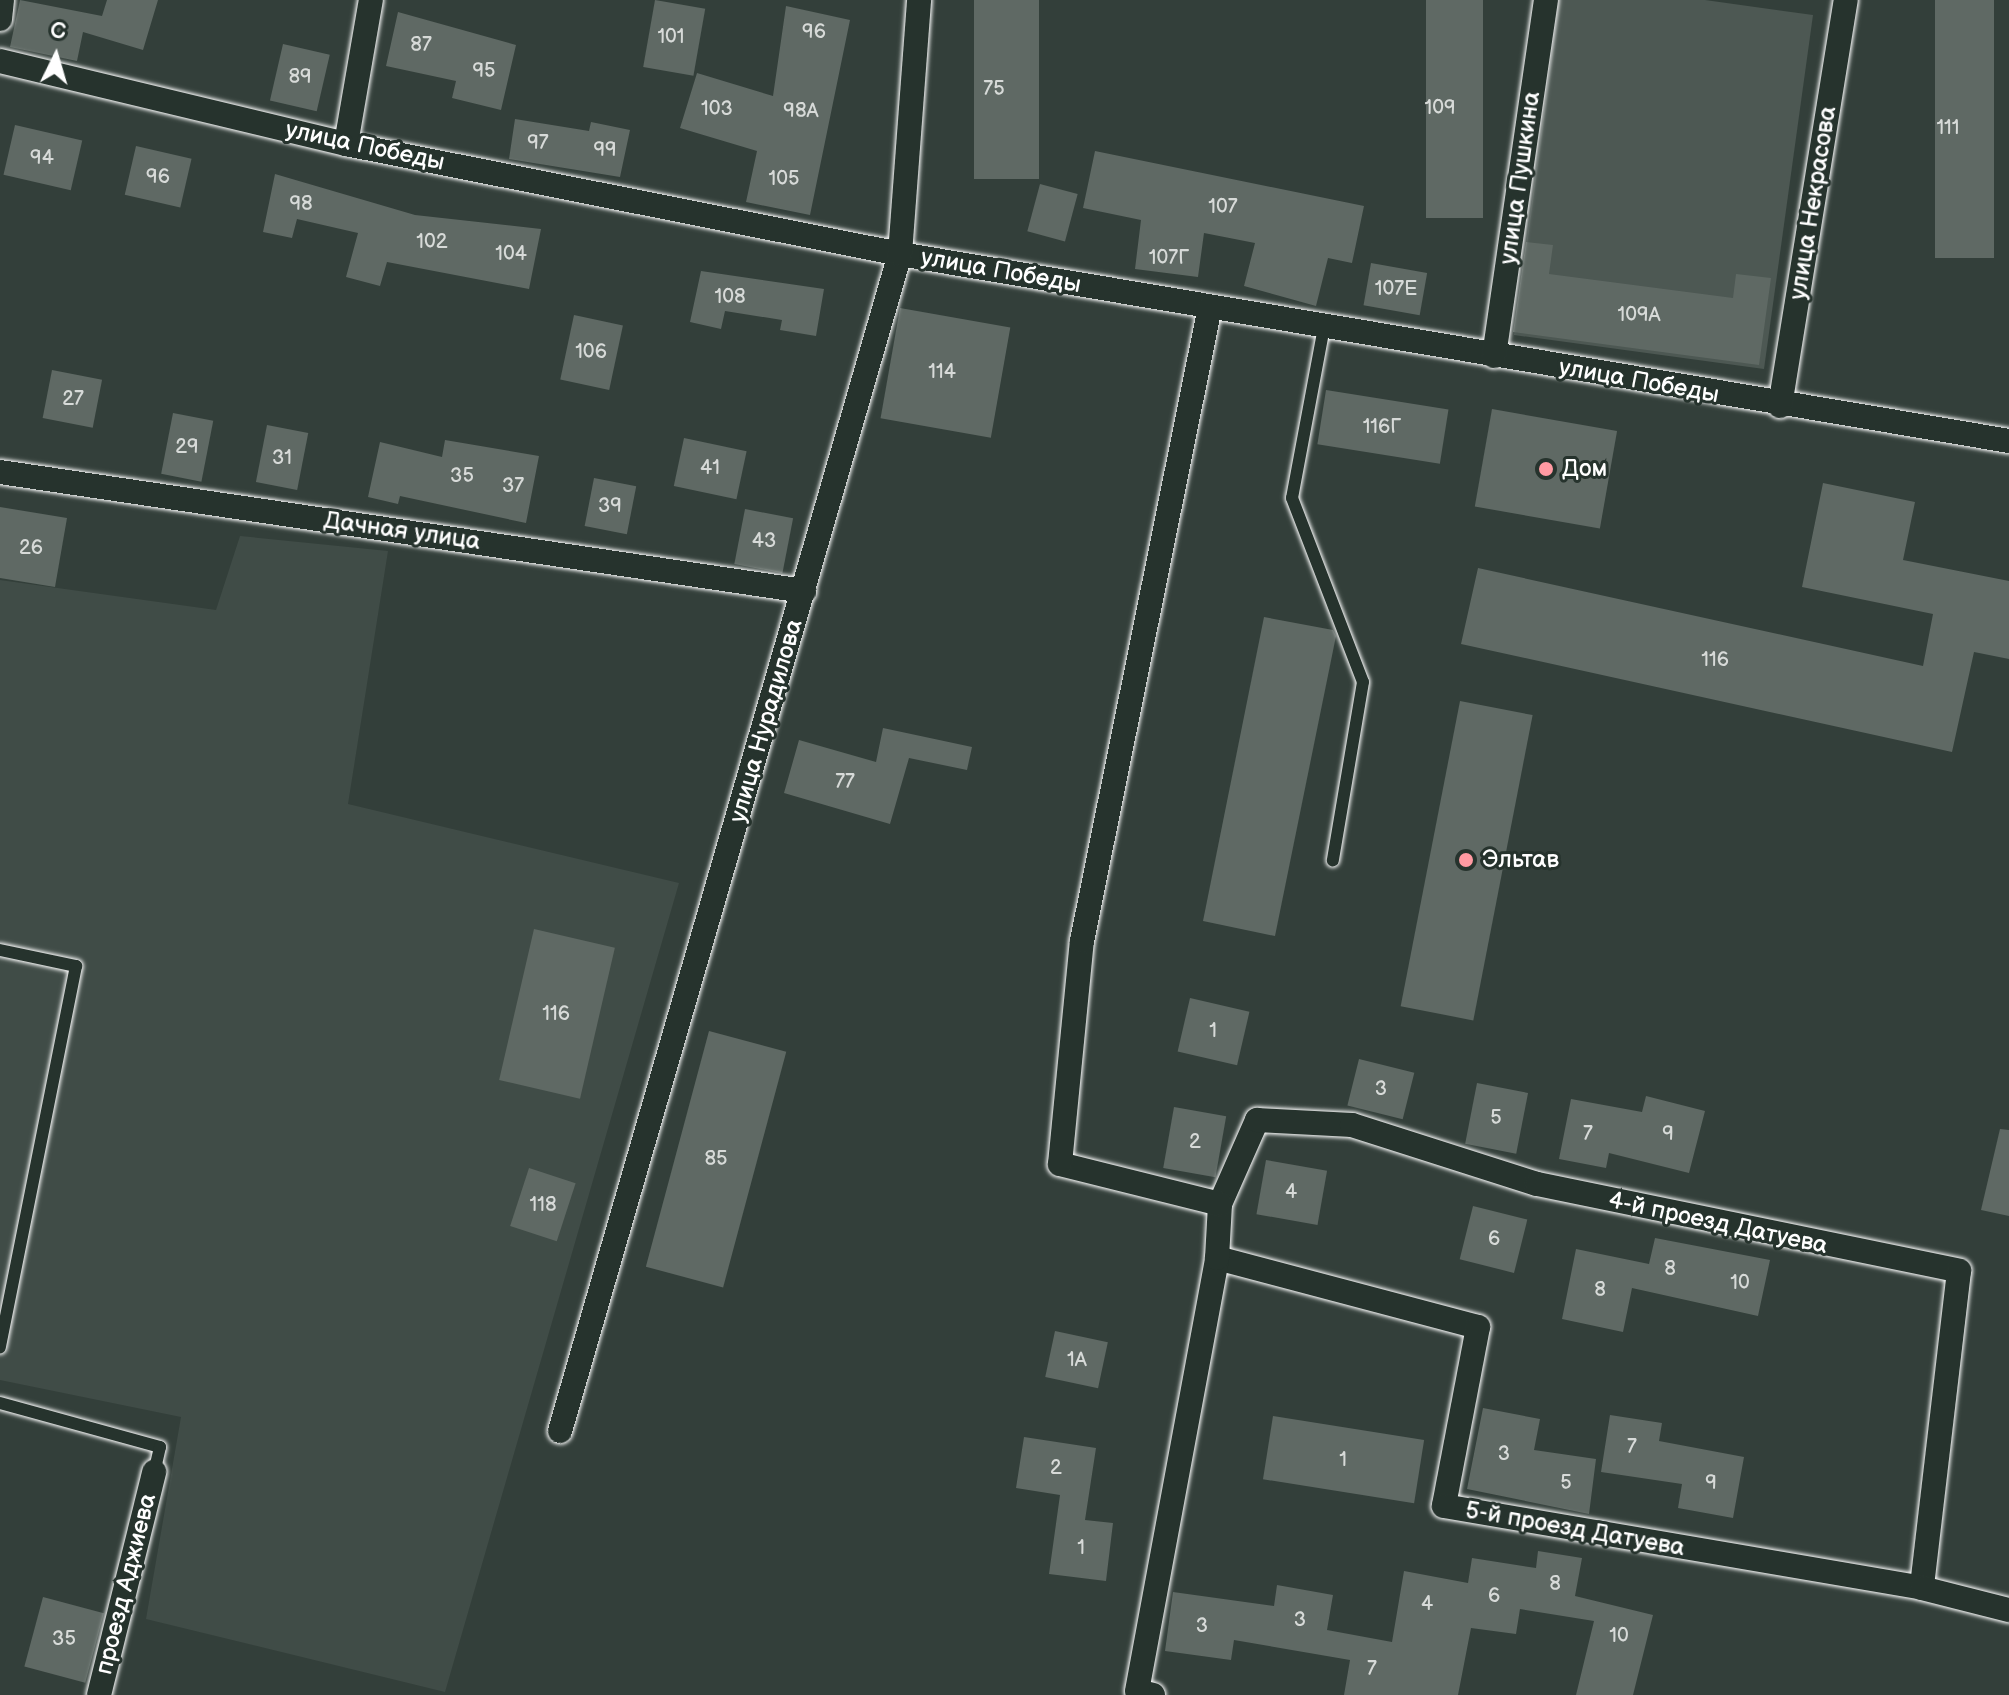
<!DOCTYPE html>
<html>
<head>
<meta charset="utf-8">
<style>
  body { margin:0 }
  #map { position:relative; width:2009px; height:1695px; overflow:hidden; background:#333f3a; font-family:"Balsamiq Sans",sans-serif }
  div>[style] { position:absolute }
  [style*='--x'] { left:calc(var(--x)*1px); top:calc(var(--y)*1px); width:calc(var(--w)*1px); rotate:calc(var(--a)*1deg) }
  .built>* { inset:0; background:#404c47 }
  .green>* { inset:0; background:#4d5853 }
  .building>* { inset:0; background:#5f6964; transform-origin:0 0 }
  .roads { filter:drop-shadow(0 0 2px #fff) drop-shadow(0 0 2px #fff) }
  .service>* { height:12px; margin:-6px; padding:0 6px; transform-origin:6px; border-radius:6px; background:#26332d }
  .minor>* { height:24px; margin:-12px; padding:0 12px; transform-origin:12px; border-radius:12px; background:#26332d }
  .dots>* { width:22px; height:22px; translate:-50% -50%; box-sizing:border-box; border:4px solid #26332d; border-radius:50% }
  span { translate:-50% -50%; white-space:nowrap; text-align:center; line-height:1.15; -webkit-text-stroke:6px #26332d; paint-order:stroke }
  .number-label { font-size:20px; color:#d7dad8 }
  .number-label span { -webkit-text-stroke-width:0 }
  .street-label { font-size:24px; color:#fff }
  .poi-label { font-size:24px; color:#fff }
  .left { translate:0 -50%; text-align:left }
  .north { position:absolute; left:16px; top:16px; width:80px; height:80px; -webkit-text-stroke:6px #26332d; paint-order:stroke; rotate:5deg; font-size:22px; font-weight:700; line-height:32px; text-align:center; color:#fff }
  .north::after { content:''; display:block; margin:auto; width:28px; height:36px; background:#fff; clip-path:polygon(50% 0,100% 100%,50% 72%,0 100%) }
</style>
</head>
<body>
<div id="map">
  <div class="built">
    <div style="clip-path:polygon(240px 536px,388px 551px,348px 804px,679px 883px,445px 1692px,146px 1619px,181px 1417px,0 1380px,0 580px,216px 610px)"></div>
  </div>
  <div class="green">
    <div style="clip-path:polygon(1559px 0,1705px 0,1813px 15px,1764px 369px,1514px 335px)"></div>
  </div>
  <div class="building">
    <div style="clip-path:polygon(20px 0,102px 16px,107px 0,158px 0,143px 50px,83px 32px,77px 61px,10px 47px)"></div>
    <div style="left:655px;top:0;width:51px;height:68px;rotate:10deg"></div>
    <div style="left:974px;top:0;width:65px;height:179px"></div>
    <div style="left:1426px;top:0;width:57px;height:218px"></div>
    <div style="left:1935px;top:0;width:59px;height:258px"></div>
    <div style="clip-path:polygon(786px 6px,850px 20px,810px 215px,746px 202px,757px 151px,680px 128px,697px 73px,773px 96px)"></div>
    <div style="clip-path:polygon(398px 12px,516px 45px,501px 110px,452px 98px,456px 81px,386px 66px)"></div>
    <div style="left:283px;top:44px;width:48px;height:58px;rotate:13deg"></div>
    <div style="clip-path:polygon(515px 119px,589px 131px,591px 122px,630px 130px,620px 177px,509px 159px)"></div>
    <div style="left:15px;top:125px;width:69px;height:51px;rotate:13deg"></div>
    <div style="left:136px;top:146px;width:57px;height:50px;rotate:13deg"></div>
    <div style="clip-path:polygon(1095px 151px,1364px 206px,1352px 263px,1328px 258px,1316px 306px,1244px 286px,1255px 243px,1204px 233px,1198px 277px,1135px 269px,1141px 220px,1083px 208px)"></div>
    <div style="clip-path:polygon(275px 174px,415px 215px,541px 229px,529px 289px,387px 262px,380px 286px,346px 277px,358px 233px,297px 219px,292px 238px,263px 232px)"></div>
    <div style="left:1040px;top:184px;width:39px;height:49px;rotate:15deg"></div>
    <div style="clip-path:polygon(1526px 242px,1553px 245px,1549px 274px,1733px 298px,1736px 274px,1771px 278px,1759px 365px,1513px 332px)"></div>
    <div style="left:1371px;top:263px;width:57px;height:43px;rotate:10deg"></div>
    <div style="clip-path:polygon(701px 271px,824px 289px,816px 336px,780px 330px,782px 320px,725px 311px,721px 329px,690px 322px)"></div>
    <div style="left:900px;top:308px;width:112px;height:112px;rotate:10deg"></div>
    <div style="left:574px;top:315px;width:50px;height:66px;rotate:12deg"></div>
    <div style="left:52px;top:370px;width:51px;height:49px;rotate:11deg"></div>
    <div style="left:1326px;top:390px;width:124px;height:55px;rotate:9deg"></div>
    <div style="left:1492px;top:409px;width:127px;height:99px;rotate:10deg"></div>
    <div style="left:173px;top:413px;width:41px;height:62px;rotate:11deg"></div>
    <div style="left:267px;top:425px;width:42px;height:58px;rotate:11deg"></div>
    <div style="left:684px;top:438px;width:64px;height:49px;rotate:12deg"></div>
    <div style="clip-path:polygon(445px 440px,539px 456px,526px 523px,400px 496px,398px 504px,368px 497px,380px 442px,442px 457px)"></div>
    <div style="left:594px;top:478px;width:43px;height:49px;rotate:11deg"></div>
    <div style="clip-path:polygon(1823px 483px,1915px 502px,1903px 560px,2009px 581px,2009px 659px,1974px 652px,1952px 752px,1461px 644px,1478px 568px,1923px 666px,1933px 614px,1802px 587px)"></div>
    <div style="clip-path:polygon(0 507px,67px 518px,55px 587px,0 578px)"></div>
    <div style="left:745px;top:509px;width:49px;height:56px;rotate:11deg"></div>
    <div style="clip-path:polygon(1264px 617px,1333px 630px,1336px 636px,1275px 936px,1203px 921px)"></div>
    <div style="left:1460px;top:701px;width:74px;height:311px;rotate:11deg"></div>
    <div style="clip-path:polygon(883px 728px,972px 747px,967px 770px,909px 758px,890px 824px,784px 793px,799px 740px,876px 762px)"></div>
    <div style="left:534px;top:929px;width:83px;height:155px;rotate:13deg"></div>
    <div style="left:1190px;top:998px;width:61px;height:55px;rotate:13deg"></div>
    <div style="left:709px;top:1031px;width:80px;height:244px;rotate:15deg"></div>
    <div style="left:1359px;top:1059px;width:57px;height:48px;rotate:14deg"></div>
    <div style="left:1477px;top:1083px;width:52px;height:62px;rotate:11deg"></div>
    <div style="clip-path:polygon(1646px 1096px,1705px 1111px,1689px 1173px,1609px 1153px,1606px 1168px,1559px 1159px,1571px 1099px,1642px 1112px)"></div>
    <div style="left:1174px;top:1107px;width:53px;height:62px;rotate:10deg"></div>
    <div style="clip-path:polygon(2000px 1129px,2009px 1130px,2009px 1216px,1981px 1210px)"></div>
    <div style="left:1266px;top:1160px;width:62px;height:55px;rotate:10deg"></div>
    <div style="left:529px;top:1168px;width:49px;height:61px;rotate:18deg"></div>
    <div style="left:1473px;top:1206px;width:56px;height:55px;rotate:14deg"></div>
    <div style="clip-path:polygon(1655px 1238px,1770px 1260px,1758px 1316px,1632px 1288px,1623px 1332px,1562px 1319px,1576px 1249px,1649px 1264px)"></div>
    <div style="left:1055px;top:1331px;width:54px;height:47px;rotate:12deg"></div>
    <div style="clip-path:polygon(1483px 1408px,1540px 1419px,1534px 1450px,1596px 1459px,1589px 1514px,1467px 1489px)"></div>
    <div style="clip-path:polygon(1610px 1415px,1662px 1423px,1659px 1441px,1744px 1457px,1733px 1518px,1678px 1508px,1682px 1484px,1601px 1472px)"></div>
    <div style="left:1273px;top:1416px;width:153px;height:64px;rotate:9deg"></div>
    <div style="clip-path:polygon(1024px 1437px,1096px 1448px,1085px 1520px,1113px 1523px,1106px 1581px,1049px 1574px,1060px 1495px,1016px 1488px)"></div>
    <div style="clip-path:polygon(1538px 1551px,1582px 1558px,1575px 1596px,1653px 1615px,1633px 1695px,1576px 1695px,1594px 1621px,1520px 1609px,1516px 1634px,1471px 1628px,1458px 1695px,1344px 1695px,1350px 1660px,1234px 1640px,1231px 1660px,1165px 1651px,1173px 1592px,1274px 1606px,1277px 1585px,1333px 1595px,1327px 1630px,1392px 1642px,1404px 1571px,1468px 1583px,1472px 1558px,1536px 1568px)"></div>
    <div style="left:43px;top:1597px;width:63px;height:72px;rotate:15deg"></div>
  </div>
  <div class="roads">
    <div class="service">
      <div style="--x:1324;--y:327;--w:174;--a:100.6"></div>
      <div style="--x:1292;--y:498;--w:197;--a:68.9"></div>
      <div style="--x:1363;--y:682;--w:181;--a:99.6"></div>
      <div style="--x:0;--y:950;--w:78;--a:11.9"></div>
      <div style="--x:76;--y:966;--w:389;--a:101.3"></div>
      <div style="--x:0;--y:1403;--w:166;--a:15.4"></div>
      <div style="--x:160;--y:1447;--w:26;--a:103"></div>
    </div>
    <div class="minor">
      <div style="--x:0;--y:19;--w:19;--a:-84"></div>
      <div style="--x:0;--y:61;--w:356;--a:13.5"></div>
      <div style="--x:346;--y:144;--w:565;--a:11.23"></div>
      <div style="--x:900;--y:254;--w:1125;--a:9.57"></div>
      <div style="--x:346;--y:144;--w:146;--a:-80.2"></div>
      <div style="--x:1494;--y:356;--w:360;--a:-81.7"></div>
      <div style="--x:1780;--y:406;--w:411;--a:-80.8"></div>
      <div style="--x:0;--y:472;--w:813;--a:8.42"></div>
      <div style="--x:1220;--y:1204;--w:92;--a:-66.2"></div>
      <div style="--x:1257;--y:1120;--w:95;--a:3"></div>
      <div style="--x:1352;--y:1125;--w:194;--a:17.7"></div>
      <div style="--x:1537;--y:1184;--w:431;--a:11.6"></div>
      <div style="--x:1959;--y:1271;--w:319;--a:96.7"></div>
      <div style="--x:1217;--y:1258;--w:270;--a:14.8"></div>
      <div style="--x:1478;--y:1327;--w:182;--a:100.8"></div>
      <div style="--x:1444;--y:1506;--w:485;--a:9.7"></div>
      <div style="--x:1922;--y:1588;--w:90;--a:14.2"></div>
      <div style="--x:560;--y:1431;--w:1225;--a:-73.89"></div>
      <div style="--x:900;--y:254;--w:255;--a:-85.7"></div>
      <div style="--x:99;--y:1695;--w:230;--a:-76.1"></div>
      <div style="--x:1153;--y:1695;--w:16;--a:-166"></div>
      <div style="--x:1137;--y:1691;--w:440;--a:-79.5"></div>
      <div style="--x:1217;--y:1258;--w:54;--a:-86.8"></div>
      <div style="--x:1220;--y:1204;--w:165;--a:-166"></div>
      <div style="--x:1060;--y:1164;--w:224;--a:-84.4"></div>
      <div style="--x:1082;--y:941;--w:647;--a:-78.59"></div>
    </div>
  </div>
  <div class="dots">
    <div style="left:1546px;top:469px;background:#ff9aa2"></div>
    <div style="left:1466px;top:860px;background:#ff9aa2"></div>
  </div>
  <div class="number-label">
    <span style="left:814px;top:32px">96</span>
    <span style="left:671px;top:37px">101</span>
    <span style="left:421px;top:45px">87</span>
    <span style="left:484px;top:71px">95</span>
    <span style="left:300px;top:77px">89</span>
    <span style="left:994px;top:89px">75</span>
    <span style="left:1440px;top:108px">109</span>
    <span style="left:717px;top:109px">103</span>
    <span style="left:801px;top:111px">98А</span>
    <span style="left:1948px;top:128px">111</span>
    <span style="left:538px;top:143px">97</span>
    <span style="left:605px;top:150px">99</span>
    <span style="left:42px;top:158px">94</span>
    <span style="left:158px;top:177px">96</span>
    <span style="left:784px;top:179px">105</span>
    <span style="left:301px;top:204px">98</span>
    <span style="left:1223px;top:207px">107</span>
    <span style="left:432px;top:242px">102</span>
    <span style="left:511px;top:254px">104</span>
    <span style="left:1169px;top:258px">107Г</span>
    <span style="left:1396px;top:289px">107Е</span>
    <span style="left:730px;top:297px">108</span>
    <span style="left:1639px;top:315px">109А</span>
    <span style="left:591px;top:352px">106</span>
    <span style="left:942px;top:372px">114</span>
    <span style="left:73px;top:399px">27</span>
    <span style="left:1382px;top:427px">116Г</span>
    <span style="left:187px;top:447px">29</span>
    <span style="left:282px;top:458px">31</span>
    <span style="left:710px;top:468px">41</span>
    <span style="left:462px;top:476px">35</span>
    <span style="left:513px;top:486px">37</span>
    <span style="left:610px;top:506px">39</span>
    <span style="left:764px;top:541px">43</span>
    <span style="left:31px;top:548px">26</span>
    <span style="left:1715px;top:660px">116</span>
    <span style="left:845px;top:782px">77</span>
    <span style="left:556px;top:1014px">116</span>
    <span style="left:1213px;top:1031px">1</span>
    <span style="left:1381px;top:1089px">3</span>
    <span style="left:1496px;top:1118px">5</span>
    <span style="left:1588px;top:1134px">7</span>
    <span style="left:1668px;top:1134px">9</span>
    <span style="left:1195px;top:1142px">2</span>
    <span style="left:716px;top:1159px">85</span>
    <span style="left:1291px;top:1192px">4</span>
    <span style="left:543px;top:1205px">118</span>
    <span style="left:1494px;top:1239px">6</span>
    <span style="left:1670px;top:1269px">8</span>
    <span style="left:1740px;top:1283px">10</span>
    <span style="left:1600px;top:1290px">8</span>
    <span style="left:1077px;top:1360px">1А</span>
    <span style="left:1632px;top:1447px">7</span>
    <span style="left:1504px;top:1454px">3</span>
    <span style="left:1343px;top:1460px">1</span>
    <span style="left:1056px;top:1468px">2</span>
    <span style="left:1566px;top:1483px">5</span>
    <span style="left:1711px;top:1483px">9</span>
    <span style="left:1081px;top:1548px">1</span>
    <span style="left:1555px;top:1584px">8</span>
    <span style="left:1494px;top:1596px">6</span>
    <span style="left:1427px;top:1604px">4</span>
    <span style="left:1300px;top:1620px">3</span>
    <span style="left:1202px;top:1626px">3</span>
    <span style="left:1619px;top:1636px">10</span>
    <span style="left:64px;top:1639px">35</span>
    <span style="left:1372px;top:1669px">7</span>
  </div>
  <div class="street-label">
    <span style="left:365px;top:146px;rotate:12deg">улица Победы</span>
    <span style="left:1520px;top:178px;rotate:-82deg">улица Пушкина</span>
    <span style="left:1813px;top:203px;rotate:-81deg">улица Некрасова</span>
    <span style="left:1001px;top:271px;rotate:10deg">улица Победы</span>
    <span style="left:1639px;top:381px;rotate:10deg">улица Победы</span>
    <span style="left:402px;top:531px;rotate:8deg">Дачная улица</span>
    <span style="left:766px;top:721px;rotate:-74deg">улица Нурадилова</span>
    <span style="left:1718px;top:1223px;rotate:12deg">4-й проезд Датуева</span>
    <span style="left:1575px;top:1529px;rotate:10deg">5-й проезд Датуева</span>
    <span style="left:126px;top:1584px;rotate:-76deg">проезд Аджиева</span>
  </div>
  <div class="poi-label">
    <span class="left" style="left:1562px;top:469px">Дом</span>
    <span class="left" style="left:1482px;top:860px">Эльтав</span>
  </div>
  <div class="north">С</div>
</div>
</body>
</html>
